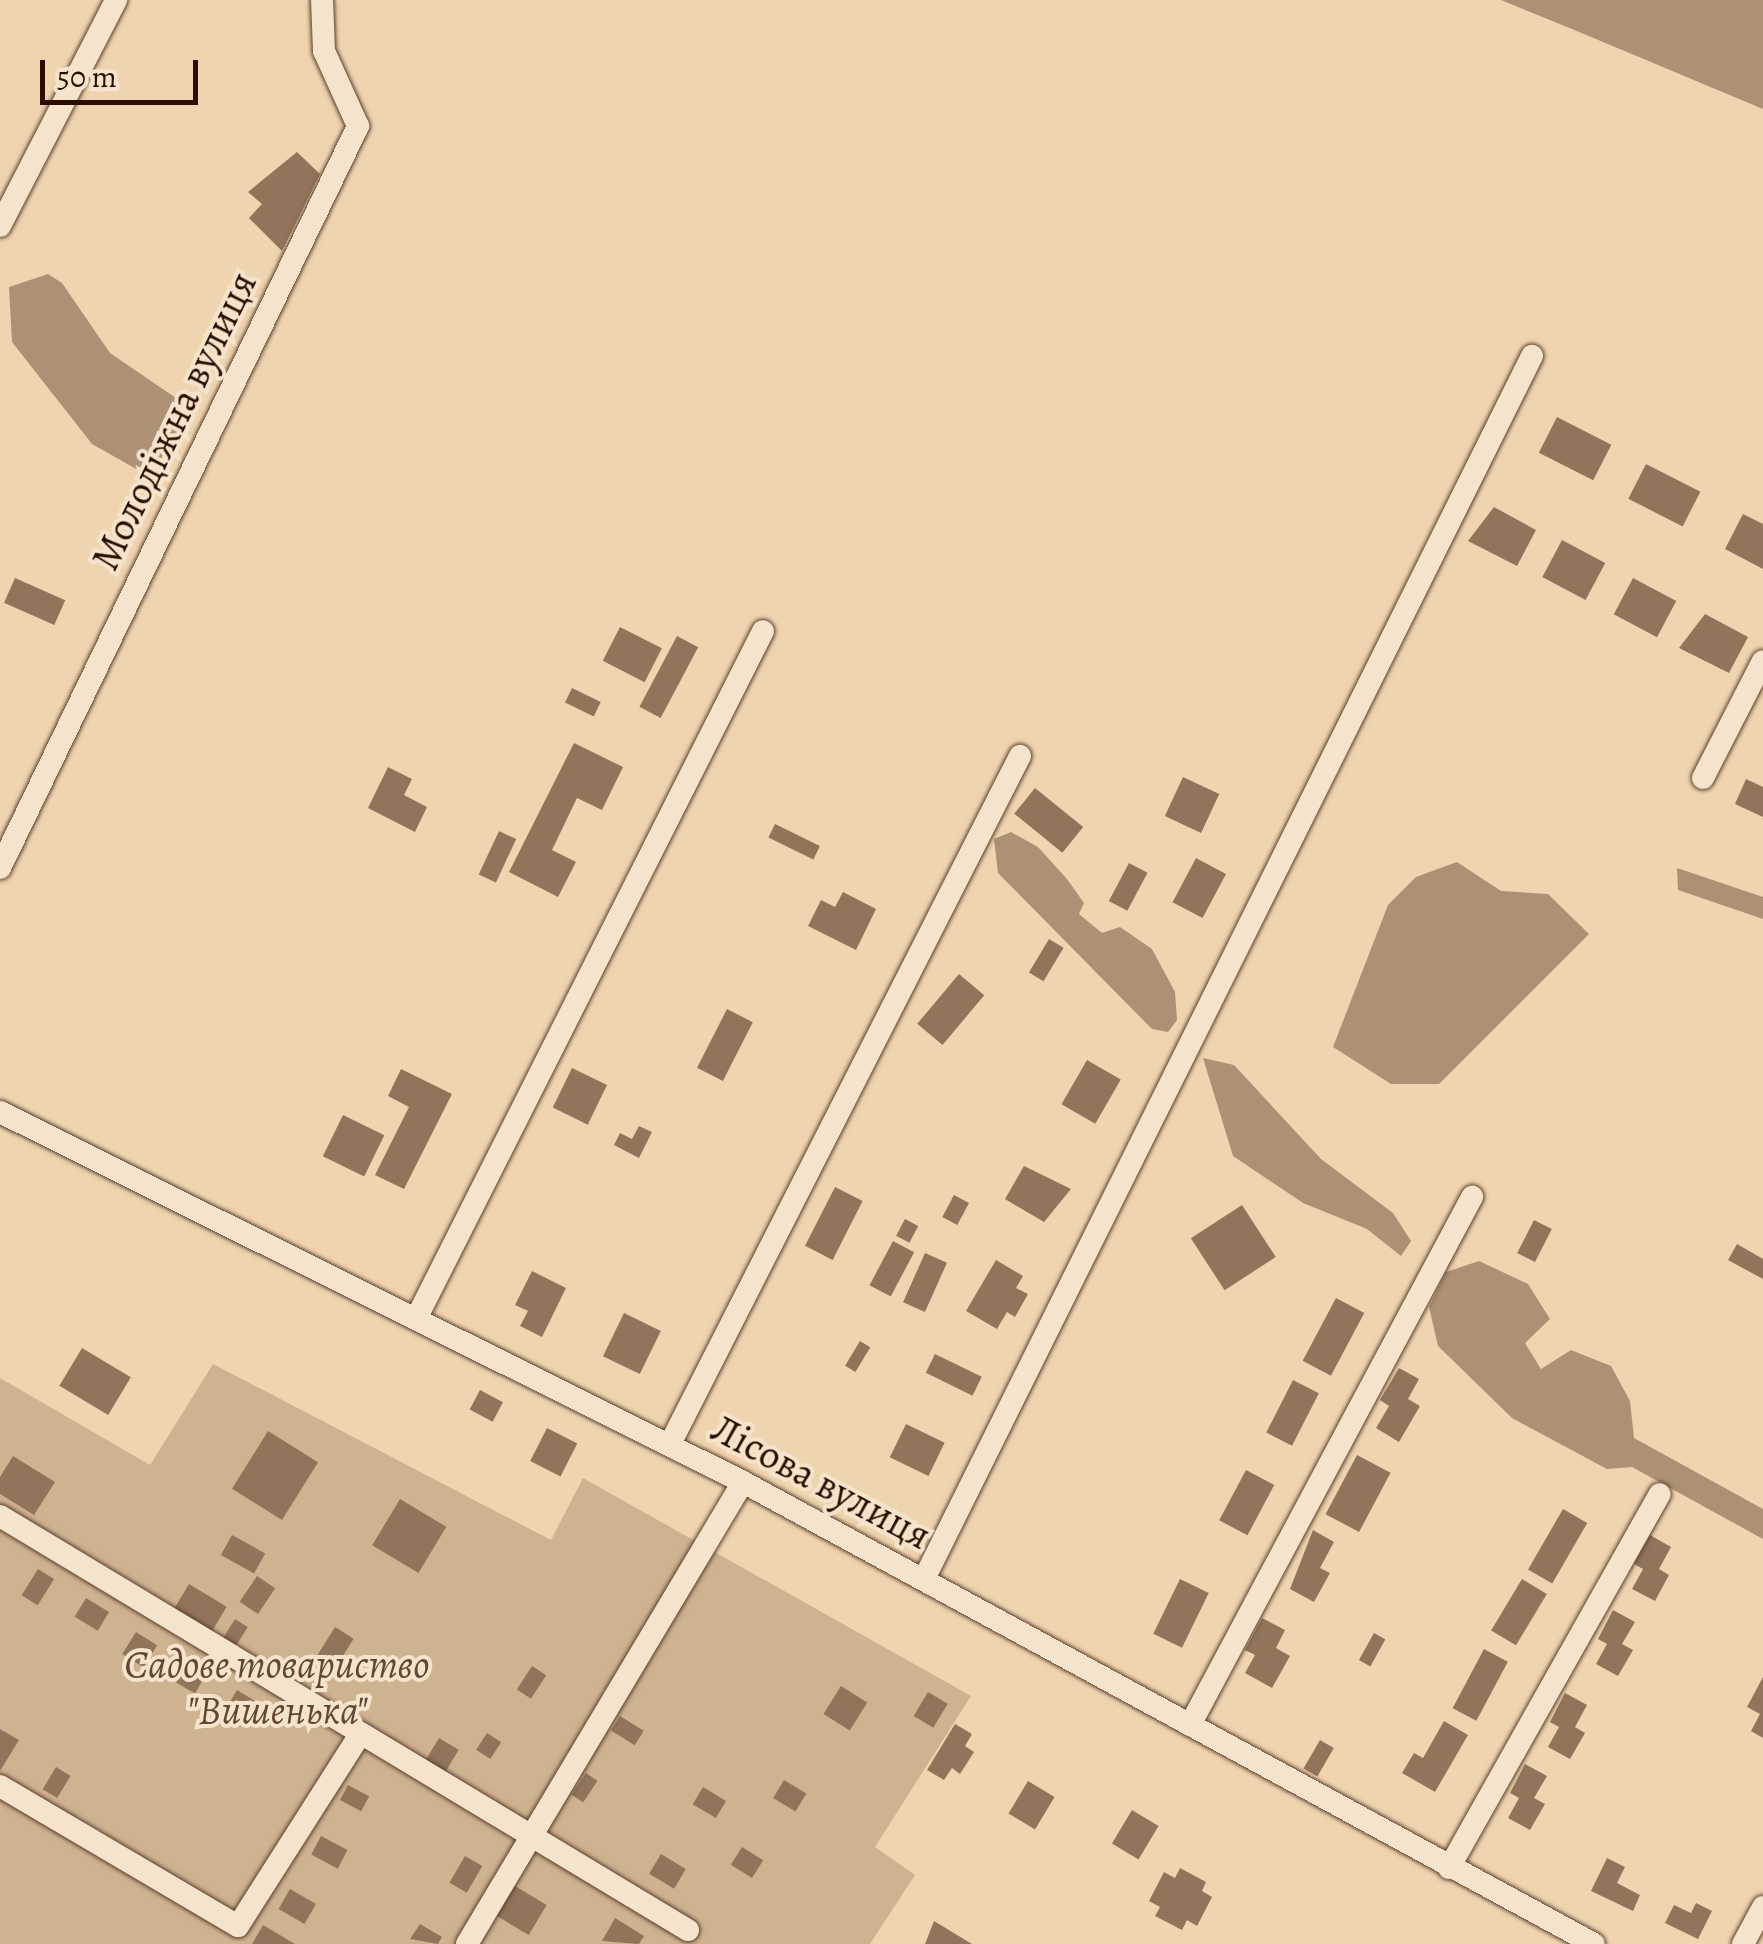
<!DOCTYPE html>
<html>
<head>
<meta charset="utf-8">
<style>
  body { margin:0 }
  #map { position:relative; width:1763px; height:1944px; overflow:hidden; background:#efd5af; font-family:Alegreya,serif }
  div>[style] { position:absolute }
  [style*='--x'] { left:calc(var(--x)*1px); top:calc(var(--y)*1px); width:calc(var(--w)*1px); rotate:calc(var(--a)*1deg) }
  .green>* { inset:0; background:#ceb391 }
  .water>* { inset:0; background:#ac9174 }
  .building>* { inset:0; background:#91755b; transform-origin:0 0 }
  .roads { filter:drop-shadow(0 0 2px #5c3f2c) drop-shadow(0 0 2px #5c3f2c) }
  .minor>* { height:22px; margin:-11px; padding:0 11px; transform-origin:11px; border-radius:11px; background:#f5e4cb }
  span { translate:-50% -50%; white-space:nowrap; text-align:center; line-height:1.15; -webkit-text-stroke:8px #f5e4cb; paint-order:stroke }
  .street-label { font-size:40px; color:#2b0d00 }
  .park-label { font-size:40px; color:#644733; font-style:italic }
  .scale { position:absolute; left:40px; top:60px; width:158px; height:45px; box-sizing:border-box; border:5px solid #2b0d00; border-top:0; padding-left:12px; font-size:30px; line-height:35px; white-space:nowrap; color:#2b0d00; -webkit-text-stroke:8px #f5e4cb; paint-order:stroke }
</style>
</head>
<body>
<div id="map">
  <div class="green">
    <div style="clip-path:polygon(213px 1364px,551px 1540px,583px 1478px,971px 1696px,875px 1847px,915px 1875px,870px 1944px,0 1944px,0 1378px,150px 1465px)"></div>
  </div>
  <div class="water">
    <div style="clip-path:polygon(1501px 0,1763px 0,1763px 109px,1572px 29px)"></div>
    <div style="clip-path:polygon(48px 274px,62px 283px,110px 353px,176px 398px,181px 434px,147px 475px,92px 444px,12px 342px,9px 287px)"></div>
    <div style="clip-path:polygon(1011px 832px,1038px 847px,1067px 879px,1084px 903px,1079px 914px,1102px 933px,1120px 927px,1152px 949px,1175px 992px,1177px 1020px,1168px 1032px,1152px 1029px,998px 873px,994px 839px)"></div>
    <div style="clip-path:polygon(1457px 862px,1501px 891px,1548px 894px,1589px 934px,1439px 1084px,1391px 1084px,1333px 1047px,1388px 905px,1416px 877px)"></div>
    <div style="clip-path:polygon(1677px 868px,1763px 897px,1763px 919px,1678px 890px)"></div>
    <div style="clip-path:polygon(1203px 1058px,1234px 1065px,1321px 1159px,1393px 1213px,1411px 1241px,1401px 1256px,1367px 1229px,1303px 1203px,1233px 1156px)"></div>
    <div style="clip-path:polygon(1479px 1261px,1528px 1284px,1550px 1319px,1525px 1343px,1541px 1369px,1571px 1350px,1611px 1366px,1630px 1401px,1634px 1438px,1763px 1509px,1763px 1539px,1632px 1467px,1607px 1469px,1512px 1418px,1438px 1346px,1429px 1307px,1446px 1272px)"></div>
  </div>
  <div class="building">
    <div style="clip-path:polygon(297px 152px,320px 174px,282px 251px,249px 218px,262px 204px,248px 192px)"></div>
    <div style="left:1557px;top:417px;width:61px;height:40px;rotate:27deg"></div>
    <div style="left:1646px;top:464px;width:61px;height:39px;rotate:27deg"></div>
    <div style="clip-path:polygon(1494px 507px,1536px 530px,1517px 566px,1468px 541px)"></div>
    <div style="clip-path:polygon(1743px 514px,1763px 524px,1763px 569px,1725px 549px)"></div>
    <div style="left:1562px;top:540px;width:49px;height:42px;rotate:28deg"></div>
    <div style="left:15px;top:578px;width:55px;height:27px;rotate:24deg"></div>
    <div style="left:1633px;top:578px;width:49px;height:41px;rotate:28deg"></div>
    <div style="clip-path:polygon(1705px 614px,1748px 637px,1729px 673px,1679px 648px)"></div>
    <div style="left:620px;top:627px;width:47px;height:38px;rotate:27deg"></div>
    <div style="left:677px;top:636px;width:24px;height:80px;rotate:28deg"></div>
    <div style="left:572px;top:688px;width:32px;height:16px;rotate:26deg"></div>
    <div style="clip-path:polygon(574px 743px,623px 767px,602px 810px,577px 798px,552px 850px,576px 862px,558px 897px,509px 872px)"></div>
    <div style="clip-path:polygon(388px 767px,412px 779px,404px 795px,427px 807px,415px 832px,368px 808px)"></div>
    <div style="left:1183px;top:777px;width:40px;height:43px;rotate:25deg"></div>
    <div style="clip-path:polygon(1746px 779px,1763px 787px,1763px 817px,1735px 804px)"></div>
    <div style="left:1035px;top:788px;width:62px;height:33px;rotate:39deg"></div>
    <div style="left:775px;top:824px;width:50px;height:15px;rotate:26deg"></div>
    <div style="left:499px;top:831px;width:19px;height:48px;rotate:25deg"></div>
    <div style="left:1196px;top:858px;width:34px;height:50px;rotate:28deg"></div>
    <div style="left:1129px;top:863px;width:21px;height:43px;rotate:28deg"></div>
    <div style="clip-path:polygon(843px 892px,876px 909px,856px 950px,808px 926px,821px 900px,835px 907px)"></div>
    <div style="left:1049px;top:939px;width:17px;height:39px;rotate:31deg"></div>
    <div style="left:959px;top:974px;width:33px;height:65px;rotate:40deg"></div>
    <div style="left:727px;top:1009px;width:29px;height:66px;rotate:27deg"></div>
    <div style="left:1087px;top:1060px;width:39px;height:51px;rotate:30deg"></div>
    <div style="left:572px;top:1068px;width:39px;height:44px;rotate:26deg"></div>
    <div style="clip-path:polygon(401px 1069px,452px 1094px,404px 1189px,375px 1175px,409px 1107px,388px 1096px)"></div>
    <div style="left:343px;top:1115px;width:46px;height:46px;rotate:26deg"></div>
    <div style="clip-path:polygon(639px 1126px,652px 1132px,639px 1158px,614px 1145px,620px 1133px,632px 1139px)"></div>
    <div style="clip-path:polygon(1024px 1166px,1071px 1189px,1044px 1222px,1005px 1199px)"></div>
    <div style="left:835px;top:1187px;width:31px;height:66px;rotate:27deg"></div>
    <div style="left:954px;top:1195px;width:17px;height:25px;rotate:28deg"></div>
    <div style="left:1242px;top:1205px;width:62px;height:61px;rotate:57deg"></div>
    <div style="left:905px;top:1219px;width:15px;height:19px;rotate:28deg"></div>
    <div style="left:1534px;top:1220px;width:20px;height:37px;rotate:27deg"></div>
    <div style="left:893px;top:1241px;width:24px;height:50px;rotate:28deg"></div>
    <div style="clip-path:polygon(1737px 1244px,1763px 1259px,1763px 1279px,1728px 1260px)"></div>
    <div style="left:925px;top:1253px;width:24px;height:54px;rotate:24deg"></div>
    <div style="clip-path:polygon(996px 1260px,1023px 1276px,1016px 1288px,1028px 1294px,1015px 1317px,1007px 1312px,997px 1329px,966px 1311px)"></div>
    <div style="clip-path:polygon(532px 1271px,566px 1288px,542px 1337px,520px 1326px,528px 1311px,515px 1305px)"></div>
    <div style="left:1336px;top:1298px;width:32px;height:71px;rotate:28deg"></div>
    <div style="left:624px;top:1313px;width:41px;height:48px;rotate:26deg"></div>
    <div style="left:860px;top:1341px;width:12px;height:29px;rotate:31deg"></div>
    <div style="left:82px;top:1348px;width:57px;height:44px;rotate:31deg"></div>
    <div style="left:935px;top:1354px;width:52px;height:21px;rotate:26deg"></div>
    <div style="clip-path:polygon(1399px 1368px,1419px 1379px,1408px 1399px,1420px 1406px,1399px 1442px,1376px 1428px,1389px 1406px,1380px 1400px)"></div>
    <div style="left:1293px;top:1380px;width:29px;height:59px;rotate:27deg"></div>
    <div style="left:480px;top:1390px;width:26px;height:22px;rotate:28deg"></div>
    <div style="left:906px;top:1424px;width:43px;height:37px;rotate:26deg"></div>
    <div style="left:547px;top:1428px;width:34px;height:37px;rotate:27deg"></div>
    <div style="left:268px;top:1431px;width:59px;height:68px;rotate:32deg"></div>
    <div style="left:1357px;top:1455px;width:38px;height:67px;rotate:28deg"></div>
    <div style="clip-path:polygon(13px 1456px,55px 1482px,34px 1515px,0 1494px,0 1477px)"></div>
    <div style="left:1246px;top:1470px;width:32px;height:57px;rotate:28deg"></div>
    <div style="left:400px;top:1499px;width:54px;height:54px;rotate:31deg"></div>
    <div style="left:1563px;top:1509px;width:28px;height:70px;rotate:30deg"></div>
    <div style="clip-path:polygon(1313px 1530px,1334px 1542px,1320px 1568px,1330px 1573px,1314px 1602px,1290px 1589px)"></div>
    <div style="left:232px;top:1535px;width:38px;height:23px;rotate:29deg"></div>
    <div style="clip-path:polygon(1650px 1535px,1671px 1547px,1659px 1569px,1669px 1575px,1655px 1601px,1632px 1589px,1643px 1569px,1634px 1564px)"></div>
    <div style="left:38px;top:1569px;width:19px;height:31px;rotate:32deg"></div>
    <div style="left:257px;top:1576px;width:22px;height:31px;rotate:34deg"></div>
    <div style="left:1180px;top:1579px;width:32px;height:61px;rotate:26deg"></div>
    <div style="left:1522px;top:1579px;width:29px;height:60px;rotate:31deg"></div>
    <div style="left:189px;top:1584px;width:44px;height:29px;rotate:31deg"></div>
    <div style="left:86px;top:1598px;width:27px;height:22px;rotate:31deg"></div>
    <div style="clip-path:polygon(1613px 1610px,1635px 1622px,1622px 1644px,1633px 1650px,1618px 1676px,1596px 1664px,1607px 1644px,1598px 1639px)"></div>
    <div style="clip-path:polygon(1262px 1618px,1285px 1630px,1276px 1648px,1290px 1656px,1272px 1688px,1245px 1673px,1255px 1655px,1245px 1650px)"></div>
    <div style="left:235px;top:1619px;width:15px;height:23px;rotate:32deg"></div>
    <div style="left:335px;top:1627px;width:22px;height:52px;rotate:32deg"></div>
    <div style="left:136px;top:1632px;width:25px;height:26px;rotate:32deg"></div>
    <div style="left:1374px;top:1633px;width:13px;height:31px;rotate:29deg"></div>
    <div style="left:1484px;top:1649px;width:27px;height:67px;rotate:28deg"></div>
    <div style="left:189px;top:1660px;width:22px;height:26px;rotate:30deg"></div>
    <div style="left:532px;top:1666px;width:17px;height:28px;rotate:33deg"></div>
    <div style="clip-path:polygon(1763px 1677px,1763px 1738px,1751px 1731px,1760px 1714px,1747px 1707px)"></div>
    <div style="left:841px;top:1686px;width:31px;height:33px;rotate:32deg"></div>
    <div style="left:237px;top:1690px;width:26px;height:23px;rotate:31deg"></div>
    <div style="left:928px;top:1692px;width:23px;height:28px;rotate:31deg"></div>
    <div style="clip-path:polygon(1565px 1693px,1587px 1705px,1575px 1727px,1585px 1733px,1570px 1759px,1548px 1747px,1559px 1727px,1550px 1722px)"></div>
    <div style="left:620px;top:1716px;width:28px;height:17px;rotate:32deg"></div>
    <div style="clip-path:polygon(1444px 1721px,1468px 1735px,1435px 1792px,1402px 1773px,1414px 1753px,1423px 1758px)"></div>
    <div style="clip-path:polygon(955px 1724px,972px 1734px,965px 1746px,974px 1752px,960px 1774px,952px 1768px,944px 1780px,927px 1770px)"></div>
    <div style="clip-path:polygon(0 1729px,19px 1740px,0 1771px)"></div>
    <div style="left:487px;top:1733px;width:17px;height:20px;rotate:33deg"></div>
    <div style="left:439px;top:1738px;width:23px;height:29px;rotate:31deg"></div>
    <div style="left:1320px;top:1740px;width:16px;height:33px;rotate:30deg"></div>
    <div style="clip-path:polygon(1525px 1764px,1547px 1776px,1534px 1798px,1545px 1804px,1530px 1830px,1508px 1818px,1519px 1798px,1510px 1793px)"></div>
    <div style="left:56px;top:1767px;width:17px;height:26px;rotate:31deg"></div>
    <div style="left:586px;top:1773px;width:14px;height:26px;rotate:34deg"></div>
    <div style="left:784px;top:1780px;width:26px;height:21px;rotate:31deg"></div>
    <div style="left:1028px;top:1781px;width:31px;height:38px;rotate:31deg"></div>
    <div style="left:348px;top:1785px;width:24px;height:17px;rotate:28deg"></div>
    <div style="left:703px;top:1787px;width:27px;height:20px;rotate:31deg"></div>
    <div style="left:1132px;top:1810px;width:31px;height:39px;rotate:31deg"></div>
    <div style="left:321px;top:1836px;width:30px;height:21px;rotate:28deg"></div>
    <div style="left:742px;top:1847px;width:25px;height:21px;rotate:32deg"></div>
    <div style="left:661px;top:1854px;width:29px;height:23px;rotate:31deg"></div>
    <div style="left:465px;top:1856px;width:20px;height:31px;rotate:30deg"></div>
    <div style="clip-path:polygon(1607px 1858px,1625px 1867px,1617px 1883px,1640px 1895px,1633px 1911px,1591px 1891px)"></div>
    <div style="clip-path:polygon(1180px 1868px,1206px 1882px,1202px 1891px,1212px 1897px,1197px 1926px,1187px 1920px,1182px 1930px,1155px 1916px,1160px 1907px,1149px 1901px,1164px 1872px,1175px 1878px)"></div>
    <div style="left:515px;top:1886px;width:37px;height:35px;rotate:31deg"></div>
    <div style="left:290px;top:1889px;width:30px;height:23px;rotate:30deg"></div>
    <div style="clip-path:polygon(1696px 1903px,1712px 1911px,1698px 1939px,1665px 1923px,1674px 1905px,1691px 1913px)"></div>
    <div style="clip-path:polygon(615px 1918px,644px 1936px,639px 1944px,602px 1941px)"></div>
    <div style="clip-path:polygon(934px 1921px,972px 1944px,925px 1944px)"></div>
    <div style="clip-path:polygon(420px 1924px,442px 1937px,438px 1944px,410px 1939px)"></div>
    <div style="clip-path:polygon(263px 1925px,295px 1944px,252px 1944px)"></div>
  </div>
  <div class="roads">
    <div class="minor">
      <div style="--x:0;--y:226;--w:254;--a:-62.8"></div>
      <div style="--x:1703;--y:778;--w:131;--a:-62.9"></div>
      <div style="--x:0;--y:868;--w:824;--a:-64.24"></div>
      <div style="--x:358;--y:126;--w:82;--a:-114.4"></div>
      <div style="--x:324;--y:51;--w:51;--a:-92.2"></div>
      <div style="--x:0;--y:1112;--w:830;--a:26.47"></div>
      <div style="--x:743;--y:1482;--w:968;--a:28.5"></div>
      <div style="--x:417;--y:1317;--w:768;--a:-63.23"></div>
      <div style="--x:670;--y:1444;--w:772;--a:-63.04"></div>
      <div style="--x:0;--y:1516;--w:803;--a:31.04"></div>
      <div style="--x:924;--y:1579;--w:1366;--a:-63.57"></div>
      <div style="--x:1190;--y:1725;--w:599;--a:-61.89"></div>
      <div style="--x:0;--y:1786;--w:276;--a:30.5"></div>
      <div style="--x:238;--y:1926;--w:225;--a:-57.5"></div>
      <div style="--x:1449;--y:1868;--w:429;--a:-60.6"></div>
      <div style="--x:467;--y:1944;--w:538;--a:-59.15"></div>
      <div style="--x:1743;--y:1944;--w:42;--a:-61.6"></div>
    </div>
  </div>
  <div class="street-label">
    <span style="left:174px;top:421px;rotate:-64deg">Молодіжна вулиця</span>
    <span style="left:821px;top:1482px;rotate:28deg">Лісова вулиця</span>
  </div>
  <div class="park-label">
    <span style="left:277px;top:1688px">Садове товариство<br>"Вишенька"</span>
  </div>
  <div class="scale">50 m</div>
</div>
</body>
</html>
